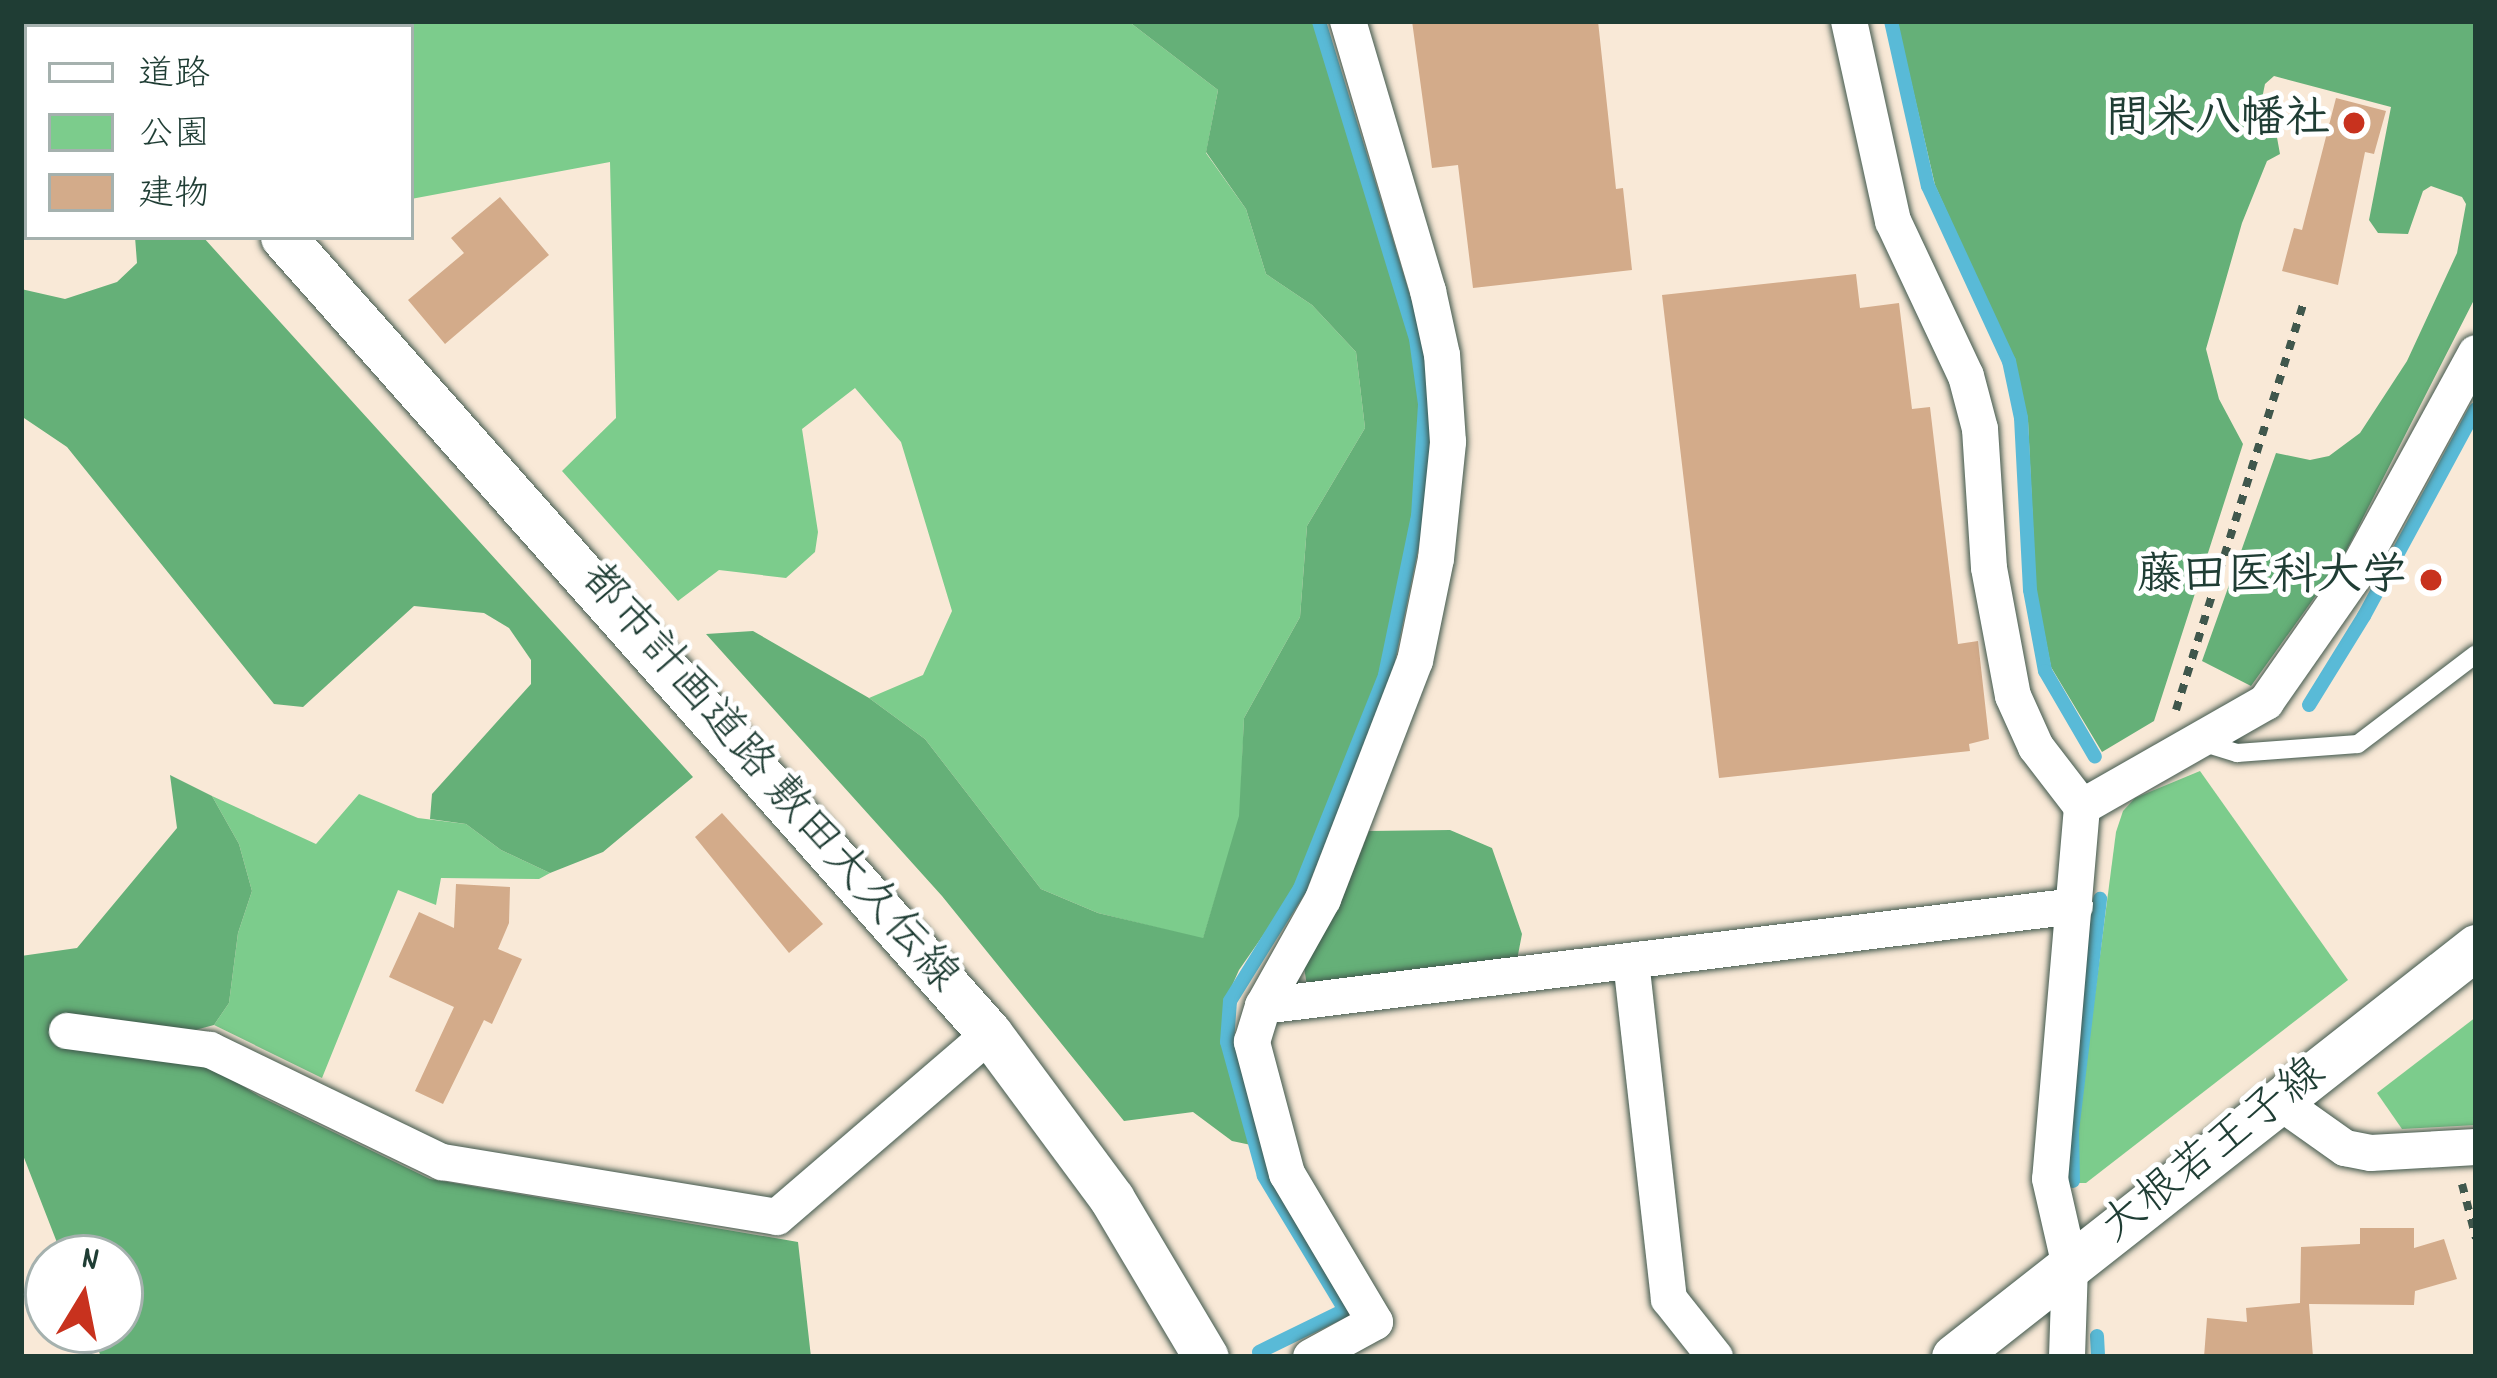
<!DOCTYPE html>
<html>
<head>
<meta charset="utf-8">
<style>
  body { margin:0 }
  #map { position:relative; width:2497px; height:1378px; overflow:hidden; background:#f9e9d7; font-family:Dekko,"Klee One",sans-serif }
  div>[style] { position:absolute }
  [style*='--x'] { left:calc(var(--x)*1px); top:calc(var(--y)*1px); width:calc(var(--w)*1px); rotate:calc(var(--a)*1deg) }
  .green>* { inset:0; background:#7ccc8c }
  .forest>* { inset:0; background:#65b078 }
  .stream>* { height:14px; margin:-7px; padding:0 7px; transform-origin:7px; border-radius:7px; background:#59bad7 }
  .building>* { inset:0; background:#d3ab8a }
  .path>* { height:8px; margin-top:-4px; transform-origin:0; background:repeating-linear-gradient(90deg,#40574c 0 9px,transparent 0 18px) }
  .roads { filter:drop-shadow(0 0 3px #40574c) drop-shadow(0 0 3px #40574c) }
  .service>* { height:18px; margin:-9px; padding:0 9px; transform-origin:9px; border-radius:9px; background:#fff }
  .minor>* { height:36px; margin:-18px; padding:0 18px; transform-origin:18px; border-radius:18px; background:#fff }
  .tertiary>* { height:45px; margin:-22.5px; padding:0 22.5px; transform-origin:22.5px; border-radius:22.5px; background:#fff }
  .dots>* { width:33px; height:33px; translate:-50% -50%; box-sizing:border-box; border:6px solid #fff; border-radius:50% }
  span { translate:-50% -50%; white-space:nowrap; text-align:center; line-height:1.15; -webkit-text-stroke:10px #fff; paint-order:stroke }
  .poi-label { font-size:45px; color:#1f3d34; font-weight:700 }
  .right { translate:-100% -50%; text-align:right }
  .street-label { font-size:45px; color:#1f3d34 }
  .frame { position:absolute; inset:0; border:24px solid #1f3d34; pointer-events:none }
  .legend { position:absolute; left:24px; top:24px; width:390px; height:216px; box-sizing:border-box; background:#fff; border:3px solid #a5b1ae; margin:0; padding:15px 21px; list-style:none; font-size:36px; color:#1f3d34 }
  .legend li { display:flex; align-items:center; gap:24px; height:60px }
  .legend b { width:60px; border:3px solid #a5b1ae }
  .north { position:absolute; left:24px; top:1234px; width:120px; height:120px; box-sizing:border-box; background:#fff; border:3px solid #a5b1ae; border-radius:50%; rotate:10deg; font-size:33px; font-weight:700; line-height:48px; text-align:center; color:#1f3d34 }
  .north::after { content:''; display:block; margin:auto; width:42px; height:54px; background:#c8321e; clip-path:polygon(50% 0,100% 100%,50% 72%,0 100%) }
</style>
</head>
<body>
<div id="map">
  <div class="green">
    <div style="clip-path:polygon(153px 21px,1128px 21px,1218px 90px,1206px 153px,1246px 209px,1266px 274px,1312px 305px,1356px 352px,1365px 428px,1307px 526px,1300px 617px,1244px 718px,1240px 816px,1203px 939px,1098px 913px,1041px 889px,925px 739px,869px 698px,923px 675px,952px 611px,901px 442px,855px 388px,802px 429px,818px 532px,815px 552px,786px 578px,719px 570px,678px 601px,562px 471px,616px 418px,610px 162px,411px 199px,411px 27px,158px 27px)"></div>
    <div style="clip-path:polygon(2200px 771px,2348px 980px,2086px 1183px,2079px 1183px,2077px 1133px,2116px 832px,2123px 811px,2135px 798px)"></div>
    <div style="clip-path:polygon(359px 794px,418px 818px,466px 824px,501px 850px,550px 873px,539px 879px,441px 878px,436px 905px,398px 890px,322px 1078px,214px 1025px,229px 1003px,238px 933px,252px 891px,239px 844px,212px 796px,316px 844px)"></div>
    <div style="clip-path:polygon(2476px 1017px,2476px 1125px,2402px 1129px,2377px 1093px)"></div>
  </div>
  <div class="forest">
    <div style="clip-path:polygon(1128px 21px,1313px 21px,1411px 341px,1420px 402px,1412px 513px,1381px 672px,1298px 885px,1239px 970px,1226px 999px,1222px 1040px,1251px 1145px,1232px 1141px,1193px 1112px,1124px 1121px,942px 896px,706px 634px,753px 631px,869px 698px,925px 739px,1041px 889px,1098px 913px,1203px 938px,1239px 816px,1244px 718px,1300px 617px,1307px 526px,1365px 428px,1356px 352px,1312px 305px,1266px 274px,1246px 209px,1206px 152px,1218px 90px)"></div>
    <div style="clip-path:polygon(1897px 21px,2476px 21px,2476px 296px,2342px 559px,2251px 686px,2202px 661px,2276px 453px,2310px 460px,2329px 456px,2360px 433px,2407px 361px,2457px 253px,2466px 204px,2462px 197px,2431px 186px,2423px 191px,2408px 234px,2378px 233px,2369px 220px,2391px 107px,2274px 76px,2265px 84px,2258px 118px,2276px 132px,2280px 154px,2267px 161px,2242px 223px,2206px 349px,2219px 399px,2243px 444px,2154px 721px,2102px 752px,2051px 667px,2036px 590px,2028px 421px,2015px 365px,1935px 185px)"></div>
    <div style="clip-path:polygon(135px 237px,203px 237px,693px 777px,603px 852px,550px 873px,501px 850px,466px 824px,430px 819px,432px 794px,531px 684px,531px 660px,509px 628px,484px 613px,414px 606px,303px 707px,274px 704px,67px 447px,21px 416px,21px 289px,65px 299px,117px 282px,137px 263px)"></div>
    <div style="clip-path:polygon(170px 775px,212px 796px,239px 844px,252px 891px,238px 933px,229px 1003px,214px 1025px,165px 1038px,259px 1096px,430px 1179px,798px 1242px,811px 1357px,101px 1357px,91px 1330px,120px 1330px,120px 1258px,63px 1258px,21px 1150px,21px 956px,77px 948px,177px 828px)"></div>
    <div style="clip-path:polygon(1450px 830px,1492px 848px,1522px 934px,1517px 960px,1307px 986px,1304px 967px,1340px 904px,1369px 831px)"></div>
  </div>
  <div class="stream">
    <div style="--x:1891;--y:21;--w:169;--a:77.4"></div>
    <div style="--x:1928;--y:186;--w:193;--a:65.2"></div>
    <div style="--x:2009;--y:361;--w:58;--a:78.1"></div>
    <div style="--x:2021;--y:418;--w:172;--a:87"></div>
    <div style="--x:2030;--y:590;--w:82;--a:79.5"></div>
    <div style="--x:2045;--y:671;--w:99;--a:59.8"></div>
    <div style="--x:2309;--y:705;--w:105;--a:-58.3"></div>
    <div style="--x:2364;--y:616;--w:235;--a:-61.6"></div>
    <div style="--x:2073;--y:1181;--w:50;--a:-91.1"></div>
    <div style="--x:2072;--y:1131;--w:234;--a:-83.1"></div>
    <div style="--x:2097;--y:1336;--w:21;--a:87"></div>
    <div style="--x:1259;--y:1352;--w:96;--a:-26"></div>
    <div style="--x:1345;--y:1310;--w:157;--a:-121.2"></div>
    <div style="--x:1264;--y:1176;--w:139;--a:-105.4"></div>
    <div style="--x:1227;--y:1042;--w:41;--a:-85.8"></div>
    <div style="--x:1230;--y:1001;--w:133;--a:-58.2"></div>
    <div style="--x:1300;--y:888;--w:229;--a:-68.2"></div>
    <div style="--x:1385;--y:675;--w:162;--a:-78.3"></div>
    <div style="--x:1418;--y:516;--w:112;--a:-86.4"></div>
    <div style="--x:1425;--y:404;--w:66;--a:-97.9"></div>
    <div style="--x:1416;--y:339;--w:332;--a:-107"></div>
  </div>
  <div class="building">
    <div style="clip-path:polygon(1412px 21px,1598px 21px,1616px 189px,1623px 188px,1632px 270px,1473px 288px,1458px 165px,1432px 168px)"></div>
    <div style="clip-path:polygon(2336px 98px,2386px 111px,2374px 154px,2365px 152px,2338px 285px,2282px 271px,2294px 228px,2302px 230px)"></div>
    <div style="clip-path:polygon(500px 197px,549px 255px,445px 344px,408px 300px,464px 253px,451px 238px)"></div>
    <div style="clip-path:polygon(1856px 274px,1860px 308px,1899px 303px,1912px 409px,1930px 407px,1958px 644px,1978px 641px,1989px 739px,1969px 744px,1970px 751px,1719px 778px,1662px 295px)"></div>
    <div style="clip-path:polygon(722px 813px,823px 924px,789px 953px,695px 837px)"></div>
    <div style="clip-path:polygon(456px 884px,510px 887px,509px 923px,498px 949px,522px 959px,492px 1024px,484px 1020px,443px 1104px,415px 1091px,454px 1007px,389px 977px,419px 912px,454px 928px)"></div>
    <div style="clip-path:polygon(2360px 1228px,2414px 1228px,2414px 1248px,2444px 1239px,2457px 1279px,2415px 1291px,2414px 1305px,2309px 1304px,2313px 1357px,2204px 1357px,2207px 1318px,2247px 1322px,2246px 1308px,2300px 1303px,2301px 1247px,2360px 1244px)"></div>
  </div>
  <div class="path">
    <div style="--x:2176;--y:710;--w:429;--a:-72.6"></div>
    <div style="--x:2462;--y:1184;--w:56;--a:75.5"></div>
  </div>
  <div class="roads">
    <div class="service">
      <div style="--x:2201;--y:742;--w:38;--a:17"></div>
      <div style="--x:2237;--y:753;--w:121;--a:-4.3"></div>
      <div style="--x:2358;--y:744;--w:148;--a:-37.3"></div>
    </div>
    <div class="minor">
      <div style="--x:1849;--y:21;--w:205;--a:77.6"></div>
      <div style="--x:1893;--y:221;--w:171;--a:64.8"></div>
      <div style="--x:1966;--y:376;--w:55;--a:75.2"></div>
      <div style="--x:1980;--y:429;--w:139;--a:86.3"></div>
      <div style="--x:1989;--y:568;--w:130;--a:79.4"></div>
      <div style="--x:2013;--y:696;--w:56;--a:65.7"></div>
      <div style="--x:2036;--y:747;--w:76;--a:52.5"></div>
      <div style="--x:2082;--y:807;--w:373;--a:94.9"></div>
      <div style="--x:2050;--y:1179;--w:89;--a:77.1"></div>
      <div style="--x:2070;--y:1266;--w:91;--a:91.9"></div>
      <div style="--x:2082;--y:807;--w:212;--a:-29.7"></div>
      <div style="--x:2266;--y:702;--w:154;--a:-55.1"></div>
      <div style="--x:2354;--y:576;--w:254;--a:-61.3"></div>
      <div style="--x:1631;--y:961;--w:340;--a:83.6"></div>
      <div style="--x:1669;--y:1299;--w:74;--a:51.6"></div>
      <div style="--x:1263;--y:1006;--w:818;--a:-7.02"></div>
      <div style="--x:67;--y:1031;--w:144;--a:7.6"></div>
      <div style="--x:210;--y:1050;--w:258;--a:25.8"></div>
      <div style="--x:442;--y:1162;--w:339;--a:9.3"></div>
      <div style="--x:777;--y:1217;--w:281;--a:-40.7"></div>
      <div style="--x:2280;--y:1102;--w:80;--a:35.3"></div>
      <div style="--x:2345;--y:1148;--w:26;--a:11"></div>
      <div style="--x:2371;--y:1153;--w:105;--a:-3.3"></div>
      <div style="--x:1311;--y:1357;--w:73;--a:-28.7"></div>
      <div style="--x:1375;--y:1322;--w:172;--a:-120.7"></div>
      <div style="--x:1287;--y:1174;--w:137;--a:-104.9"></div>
      <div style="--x:1252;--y:1042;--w:38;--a:-73"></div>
      <div style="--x:1263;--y:1006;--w:123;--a:-60.7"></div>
      <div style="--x:1323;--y:899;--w:255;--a:-68.9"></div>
      <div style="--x:1415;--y:661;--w:104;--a:-78.4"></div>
      <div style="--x:1436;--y:559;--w:118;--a:-84.1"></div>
      <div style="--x:1448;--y:442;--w:87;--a:-93.9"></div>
      <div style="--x:1442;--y:355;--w:66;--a:-102.3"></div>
      <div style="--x:1428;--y:291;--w:282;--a:-106.5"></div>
    </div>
    <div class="tertiary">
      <div style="--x:85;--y:21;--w:8;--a:50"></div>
      <div style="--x:283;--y:237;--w:1065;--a:48.42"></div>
      <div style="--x:990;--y:1034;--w:205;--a:53.5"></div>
      <div style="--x:1112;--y:1199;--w:184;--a:59.3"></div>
      <div style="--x:1954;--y:1357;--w:664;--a:-38.15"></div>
    </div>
  </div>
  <div class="dots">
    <div style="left:2354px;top:123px;background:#c8321e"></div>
    <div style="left:2431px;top:580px;background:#c8321e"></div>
  </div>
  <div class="poi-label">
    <span class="right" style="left:2330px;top:123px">間米八幡社</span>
    <span class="right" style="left:2407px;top:580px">藤田医科大学</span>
  </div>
  <div class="street-label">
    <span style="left:767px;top:780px;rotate:49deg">都市計画道路 敷田大久伝線</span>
    <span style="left:2215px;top:1153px;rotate:-38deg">大根若王子線</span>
  </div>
  <div class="frame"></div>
  <ul class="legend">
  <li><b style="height:15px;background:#fff"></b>道路</li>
  <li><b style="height:33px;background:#7ccc8c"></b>公園</li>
  <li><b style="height:33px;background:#d3ab8a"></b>建物</li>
  </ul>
  <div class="north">N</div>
</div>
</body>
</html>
